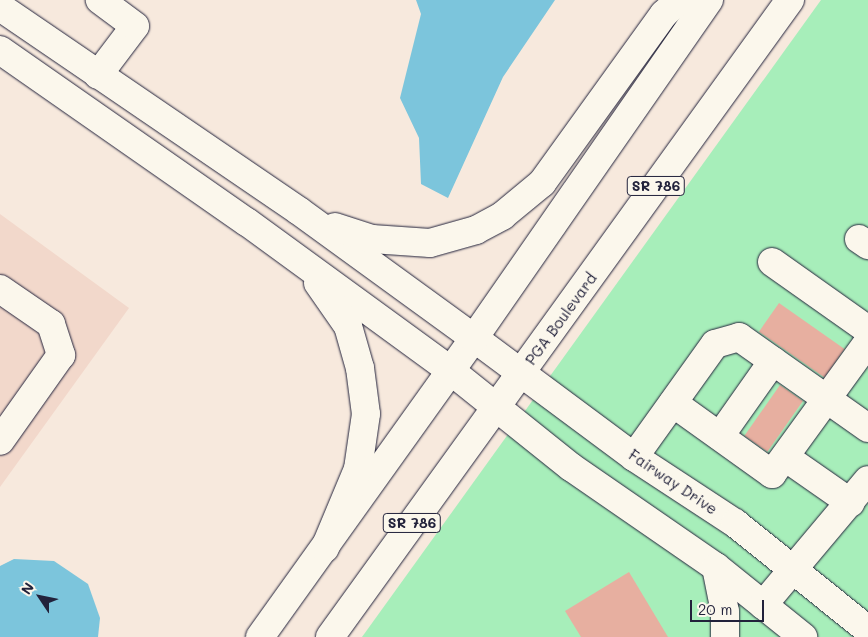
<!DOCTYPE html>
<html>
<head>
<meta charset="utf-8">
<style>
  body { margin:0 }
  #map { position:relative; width:868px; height:637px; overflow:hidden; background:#f7e9dd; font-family:Mali,sans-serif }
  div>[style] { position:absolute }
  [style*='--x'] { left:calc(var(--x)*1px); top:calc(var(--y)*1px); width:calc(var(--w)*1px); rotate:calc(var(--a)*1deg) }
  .built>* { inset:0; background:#f2d8cb }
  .green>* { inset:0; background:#a7eeba }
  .water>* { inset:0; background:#7cc5dc }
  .building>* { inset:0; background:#e7afa0; transform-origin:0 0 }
  .roads { filter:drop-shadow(0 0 1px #22223b) drop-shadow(0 0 1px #22223b) }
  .minor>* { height:28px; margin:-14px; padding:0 14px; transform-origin:14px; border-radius:14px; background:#fbf7ec }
  .major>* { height:28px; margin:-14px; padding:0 14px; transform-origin:14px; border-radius:14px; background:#fbf7ec }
  .highway>* { height:28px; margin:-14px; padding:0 14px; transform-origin:14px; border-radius:14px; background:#fbf7ec }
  span { translate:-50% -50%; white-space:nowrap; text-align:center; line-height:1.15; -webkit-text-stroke:5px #fbf7ec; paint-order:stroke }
  .shield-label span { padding:1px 4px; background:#fbf7ec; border:1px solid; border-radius:4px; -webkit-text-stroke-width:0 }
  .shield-label { font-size:14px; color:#22223b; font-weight:700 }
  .street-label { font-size:15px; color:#22223b }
  .north { position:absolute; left:15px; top:572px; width:50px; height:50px; -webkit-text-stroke:4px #fbf7ec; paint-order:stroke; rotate:304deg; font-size:14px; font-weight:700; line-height:20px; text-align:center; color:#22223b }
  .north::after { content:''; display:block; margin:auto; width:18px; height:22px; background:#22223b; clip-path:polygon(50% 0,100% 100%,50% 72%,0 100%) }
  .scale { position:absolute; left:690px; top:600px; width:74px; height:22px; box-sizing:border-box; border:2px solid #22223b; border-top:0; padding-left:6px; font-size:15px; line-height:18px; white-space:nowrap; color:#22223b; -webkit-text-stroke:4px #fbf7ec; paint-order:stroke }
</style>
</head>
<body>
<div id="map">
  <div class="built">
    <div style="clip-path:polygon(0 214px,129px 308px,0 487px)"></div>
  </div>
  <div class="green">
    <div style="clip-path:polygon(821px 0,868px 0,868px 637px,362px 637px)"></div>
  </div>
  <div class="water">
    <div style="clip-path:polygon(416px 0,555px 0,503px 77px,448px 198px,421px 184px,419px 138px,400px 98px,421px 14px)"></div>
    <div style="clip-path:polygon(14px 559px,54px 561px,88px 584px,100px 618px,98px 637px,0 637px,0 566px)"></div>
  </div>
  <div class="building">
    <div style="left:779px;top:303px;width:80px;height:35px;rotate:35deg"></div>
    <div style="left:780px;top:385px;width:28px;height:62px;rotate:35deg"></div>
    <div style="clip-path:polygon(629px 572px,668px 637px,581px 637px,565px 611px)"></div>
  </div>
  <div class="roads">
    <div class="minor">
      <div style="--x:98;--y:75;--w:61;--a:-52.9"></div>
      <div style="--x:135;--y:26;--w:44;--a:-143.4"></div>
      <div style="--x:859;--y:239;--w:11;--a:34"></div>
      <div style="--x:772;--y:262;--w:118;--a:35.3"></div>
      <div style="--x:0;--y:289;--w:62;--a:34.5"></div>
      <div style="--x:51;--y:324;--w:33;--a:72"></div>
      <div style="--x:61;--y:355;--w:105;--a:125.3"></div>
      <div style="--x:474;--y:338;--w:199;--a:36.6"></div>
      <div style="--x:634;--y:457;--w:121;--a:33.2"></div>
      <div style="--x:735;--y:523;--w:171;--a:38.8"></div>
      <div style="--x:451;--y:371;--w:154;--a:38.7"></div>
      <div style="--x:571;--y:467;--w:176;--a:34.6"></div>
      <div style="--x:716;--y:567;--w:112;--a:38.8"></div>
      <div style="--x:673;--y:403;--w:122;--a:35.6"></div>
      <div style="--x:772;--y:474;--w:163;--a:-54"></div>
      <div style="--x:720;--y:436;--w:92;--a:-54.8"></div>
      <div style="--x:634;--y:457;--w:139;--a:-54.4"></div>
      <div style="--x:715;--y:344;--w:25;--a:-16"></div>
      <div style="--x:739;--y:337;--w:158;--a:35.2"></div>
      <div style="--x:785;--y:457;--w:80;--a:34.9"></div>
      <div style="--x:716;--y:567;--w:46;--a:78.7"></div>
      <div style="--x:725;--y:612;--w:25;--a:90"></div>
      <div style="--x:763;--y:605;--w:163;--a:-50"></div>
    </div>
    <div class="major">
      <div style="--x:260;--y:637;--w:368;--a:-54.4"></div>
      <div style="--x:474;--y:338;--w:412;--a:-55.2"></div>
      <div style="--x:330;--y:637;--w:786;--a:-54.17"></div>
    </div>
    <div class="highway">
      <div style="--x:0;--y:7;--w:362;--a:34.3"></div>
      <div style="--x:299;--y:211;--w:216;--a:36"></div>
      <div style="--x:0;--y:50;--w:301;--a:34.9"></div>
      <div style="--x:247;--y:222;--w:253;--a:36.1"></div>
      <div style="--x:335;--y:227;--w:39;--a:18"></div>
      <div style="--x:372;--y:239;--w:58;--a:3.9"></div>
      <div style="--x:430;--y:243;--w:48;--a:-15.8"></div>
      <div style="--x:476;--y:230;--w:30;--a:-28"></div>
      <div style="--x:502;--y:216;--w:52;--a:-39.5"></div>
      <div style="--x:542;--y:183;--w:208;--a:-54.2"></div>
      <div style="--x:664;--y:14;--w:21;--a:-43"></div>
      <div style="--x:318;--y:283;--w:52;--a:55.1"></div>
      <div style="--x:348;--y:326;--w:44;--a:74.1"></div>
      <div style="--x:360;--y:368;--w:46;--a:82.6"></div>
      <div style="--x:366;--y:414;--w:56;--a:98.3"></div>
      <div style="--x:358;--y:469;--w:86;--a:112.7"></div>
    </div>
  </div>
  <div class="shield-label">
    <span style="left:656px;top:186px">SR 786</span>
    <span style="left:412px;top:523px">SR 786</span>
  </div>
  <div class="street-label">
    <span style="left:561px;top:319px;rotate:-54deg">PGA Boulevard</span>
    <span style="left:673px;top:482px;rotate:34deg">Fairway Drive</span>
  </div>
  <div class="north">N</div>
  <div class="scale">20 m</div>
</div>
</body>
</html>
